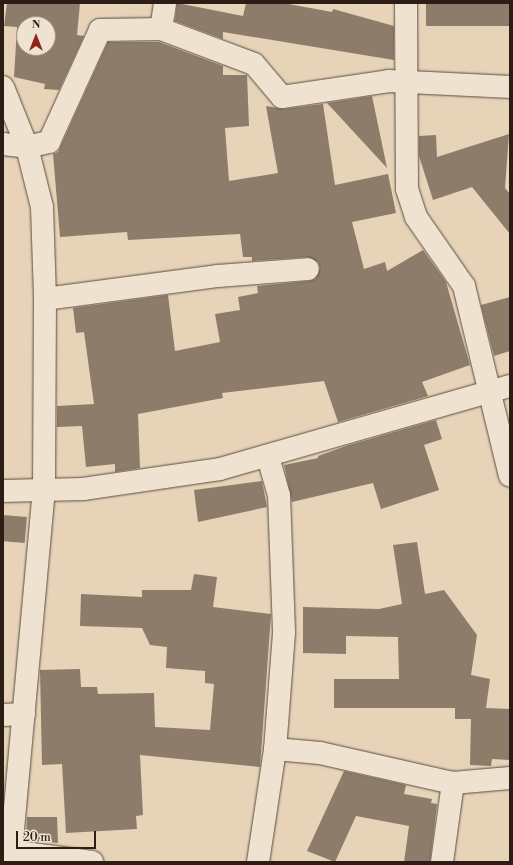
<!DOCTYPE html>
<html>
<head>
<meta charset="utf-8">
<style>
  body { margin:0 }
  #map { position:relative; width:513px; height:865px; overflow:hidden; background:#e6d3b8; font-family:"Libre Bodoni",serif }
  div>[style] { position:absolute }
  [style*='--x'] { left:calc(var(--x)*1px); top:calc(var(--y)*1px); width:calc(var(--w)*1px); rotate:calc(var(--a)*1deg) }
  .building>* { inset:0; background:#8d7c6a; transform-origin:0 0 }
  .roads { filter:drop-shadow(0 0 1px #5b4b3e) drop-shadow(0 0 1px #5b4b3e) }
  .minor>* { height:22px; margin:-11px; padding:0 11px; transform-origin:11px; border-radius:11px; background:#efe2d1 }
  span { translate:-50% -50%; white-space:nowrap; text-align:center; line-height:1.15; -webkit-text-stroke:4px #efe2d1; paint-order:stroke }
  .frame { position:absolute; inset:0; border:4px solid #2d1e15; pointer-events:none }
  .north { position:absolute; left:16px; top:16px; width:40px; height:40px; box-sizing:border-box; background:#efe2d1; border:1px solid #a19486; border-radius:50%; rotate:0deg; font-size:11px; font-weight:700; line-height:16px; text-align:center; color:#2d1e15 }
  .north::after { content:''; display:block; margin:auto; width:14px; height:18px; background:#8f2418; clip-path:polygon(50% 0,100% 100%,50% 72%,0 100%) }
  .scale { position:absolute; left:16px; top:831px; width:80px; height:18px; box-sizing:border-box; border:2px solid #2d1e15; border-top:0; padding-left:5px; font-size:12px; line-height:14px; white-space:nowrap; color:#2d1e15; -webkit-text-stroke:3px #efe2d1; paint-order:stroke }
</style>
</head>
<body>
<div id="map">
  <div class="building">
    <div style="clip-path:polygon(evenodd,7px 3px,80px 3px,77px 35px,84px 36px,59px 90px,44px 89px,45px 84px,14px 77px,17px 27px,4px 26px,7px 3px,24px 24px,48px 24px,48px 48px,24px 48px,24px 24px)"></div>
    <div style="clip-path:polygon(177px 3px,243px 16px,246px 3px,283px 3px,332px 12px,333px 9px,394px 26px,394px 60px,223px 32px,223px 39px,175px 21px)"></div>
    <div style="left:426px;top:3px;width:84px;height:23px"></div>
    <div style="clip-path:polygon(108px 42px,159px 42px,223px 66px,223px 75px,247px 75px,249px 126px,225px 128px,229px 181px,278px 173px,266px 106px,284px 109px,323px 104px,335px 185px,388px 174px,396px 213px,352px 222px,364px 269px,385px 262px,387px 271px,423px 250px,446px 282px,470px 365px,422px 382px,428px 396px,338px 422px,324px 381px,222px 393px,223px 398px,138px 414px,140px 468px,115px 472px,115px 464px,86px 467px,82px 426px,57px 427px,57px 406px,94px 404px,84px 332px,76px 333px,73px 308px,168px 295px,175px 351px,220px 342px,215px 314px,240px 310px,238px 297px,258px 293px,257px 286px,309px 281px,315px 279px,320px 268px,318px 262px,307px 257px,252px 261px,252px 257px,243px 257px,240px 234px,128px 240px,127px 232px,60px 237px,53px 154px,58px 152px)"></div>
    <div style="clip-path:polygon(372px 96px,387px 168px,327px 103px)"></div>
    <div style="clip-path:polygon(509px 134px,505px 188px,510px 194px,510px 234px,472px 187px,433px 200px,419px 156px,419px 136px,436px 135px,437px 157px)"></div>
    <div style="clip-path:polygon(510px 297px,510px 351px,494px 356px,481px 305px)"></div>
    <div style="clip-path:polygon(436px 420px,442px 439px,424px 445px,439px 490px,381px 509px,373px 483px,292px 502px,284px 465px,318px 458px,318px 456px,346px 446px)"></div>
    <div style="clip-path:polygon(262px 481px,267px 507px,198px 522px,194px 490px)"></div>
    <div style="left:3px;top:515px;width:24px;height:26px;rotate:5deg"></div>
    <div style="clip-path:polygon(417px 542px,425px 594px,444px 590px,477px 635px,471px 675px,490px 679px,486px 708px,510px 709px,510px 760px,492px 759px,491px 766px,470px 765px,471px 719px,455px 719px,455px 708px,334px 708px,334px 679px,399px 679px,398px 637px,346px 636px,346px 654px,303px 653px,303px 607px,379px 609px,402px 604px,393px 545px)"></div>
    <div style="clip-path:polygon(194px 574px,217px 577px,213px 607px,271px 614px,260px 767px,140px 755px,143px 815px,136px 816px,137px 829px,66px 833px,62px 764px,42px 765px,40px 670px,80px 669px,81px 687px,97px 687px,98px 694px,154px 693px,155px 727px,210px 730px,214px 684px,205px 683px,205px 671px,166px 668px,167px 647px,150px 645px,142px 628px,80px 626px,81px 594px,142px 597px,142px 590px,191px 590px)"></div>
    <div style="clip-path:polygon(344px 771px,406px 785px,404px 794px,432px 799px,431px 803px,437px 804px,430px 862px,404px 862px,409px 826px,356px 816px,335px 862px,307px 851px)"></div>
    <div style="clip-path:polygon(27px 817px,57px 817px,58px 843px,26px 840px)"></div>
  </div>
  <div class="roads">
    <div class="minor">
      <div style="--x:406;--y:3;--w:186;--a:89.7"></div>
      <div style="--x:407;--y:189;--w:29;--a:72"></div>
      <div style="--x:416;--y:217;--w:84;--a:55.2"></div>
      <div style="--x:464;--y:286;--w:195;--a:76.4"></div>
      <div style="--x:161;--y:29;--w:26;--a:-81"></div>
      <div style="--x:3;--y:87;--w:65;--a:68.2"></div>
      <div style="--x:27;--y:147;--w:62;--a:76"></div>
      <div style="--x:42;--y:207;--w:92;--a:88.1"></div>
      <div style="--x:45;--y:299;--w:190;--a:90.3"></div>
      <div style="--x:44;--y:489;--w:375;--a:95.2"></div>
      <div style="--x:3;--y:144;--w:24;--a:7"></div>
      <div style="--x:27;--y:147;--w:23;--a:-13"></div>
      <div style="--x:49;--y:142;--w:123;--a:-65.5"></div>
      <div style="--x:100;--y:30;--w:61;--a:-0.9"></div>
      <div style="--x:161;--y:29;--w:99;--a:20.6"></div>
      <div style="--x:254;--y:64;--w:43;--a:49.7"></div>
      <div style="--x:282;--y:97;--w:108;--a:-8.5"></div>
      <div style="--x:389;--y:81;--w:121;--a:2.8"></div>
      <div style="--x:45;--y:299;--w:175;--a:-7.6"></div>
      <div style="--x:218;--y:276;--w:90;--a:-4.4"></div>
      <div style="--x:268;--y:457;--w:40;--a:74"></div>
      <div style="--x:279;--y:495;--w:138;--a:87.9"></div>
      <div style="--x:284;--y:633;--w:116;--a:94.4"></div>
      <div style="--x:275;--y:749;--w:45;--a:5.1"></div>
      <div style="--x:320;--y:753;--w:136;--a:12.7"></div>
      <div style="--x:453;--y:783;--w:57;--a:-5"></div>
      <div style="--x:3;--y:491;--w:80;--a:-1.4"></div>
      <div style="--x:83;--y:489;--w:138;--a:-8.3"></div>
      <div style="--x:220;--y:469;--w:302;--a:-16"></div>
      <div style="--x:3;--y:715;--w:21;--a:-3"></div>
      <div style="--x:11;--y:851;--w:82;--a:7.7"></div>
      <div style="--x:258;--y:862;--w:114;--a:-81.4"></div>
      <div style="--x:442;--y:862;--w:80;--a:-82.1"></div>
    </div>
  </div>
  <div class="frame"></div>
  <div class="north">N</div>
  <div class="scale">20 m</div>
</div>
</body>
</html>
